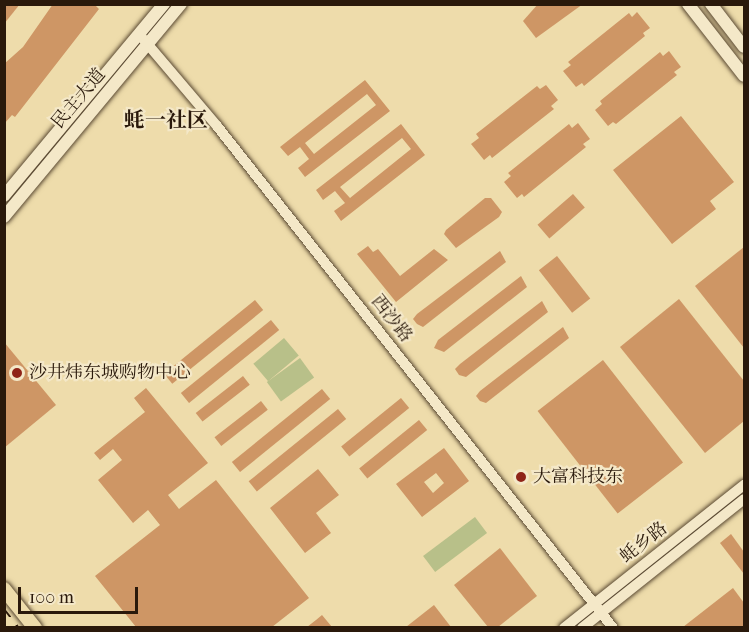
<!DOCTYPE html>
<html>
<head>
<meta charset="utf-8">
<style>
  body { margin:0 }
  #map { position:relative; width:749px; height:632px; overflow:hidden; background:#eedcab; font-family:"IM FELL French Canon","Noto Serif SC",serif }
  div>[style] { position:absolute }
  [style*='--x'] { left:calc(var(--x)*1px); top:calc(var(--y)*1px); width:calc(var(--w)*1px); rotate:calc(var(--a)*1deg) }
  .green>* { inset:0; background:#b8c089; transform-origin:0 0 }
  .building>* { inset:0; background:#ce9665; transform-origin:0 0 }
  .roads { filter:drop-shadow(0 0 2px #5b4a33) drop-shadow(0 0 2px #5b4a33) }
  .tertiary>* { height:10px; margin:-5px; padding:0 5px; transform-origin:5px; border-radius:5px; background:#f4e8c8 }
  .secondary>* { height:12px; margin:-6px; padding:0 6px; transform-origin:6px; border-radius:6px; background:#f4e8c8 }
  .primary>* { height:14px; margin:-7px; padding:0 7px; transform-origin:7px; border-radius:7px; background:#eedcab }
  .rail>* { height:2px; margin-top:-1px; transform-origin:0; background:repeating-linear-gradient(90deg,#2a190b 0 10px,transparent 0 20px) }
  .dots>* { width:16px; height:16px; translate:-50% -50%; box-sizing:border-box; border:3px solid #f4e8c8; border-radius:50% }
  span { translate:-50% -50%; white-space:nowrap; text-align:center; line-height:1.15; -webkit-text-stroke:4.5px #f4e8c8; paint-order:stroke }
  .street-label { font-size:18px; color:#2a190b }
  .poi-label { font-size:18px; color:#2a190b }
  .left { translate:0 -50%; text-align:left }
  .quarter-label { font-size:21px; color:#2a190b; font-weight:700 }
  .frame { position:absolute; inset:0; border:6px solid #2a190b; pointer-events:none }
  .scale { position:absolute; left:18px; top:587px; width:120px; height:27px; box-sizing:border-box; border:3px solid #2a190b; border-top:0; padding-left:8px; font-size:18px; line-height:21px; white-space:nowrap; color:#2a190b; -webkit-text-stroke:4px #f4e8c8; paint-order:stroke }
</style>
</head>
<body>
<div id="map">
  <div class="green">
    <div style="left:284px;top:338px;width:23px;height:40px;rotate:50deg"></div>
    <div style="left:300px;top:358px;width:24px;height:41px;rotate:54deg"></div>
    <div style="left:475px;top:517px;width:20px;height:65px;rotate:53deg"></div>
  </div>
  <div class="building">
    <div style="clip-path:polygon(4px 4px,20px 4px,4px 24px)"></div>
    <div style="clip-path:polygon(53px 4px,94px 4px,99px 9px,15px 117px,12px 115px,4px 124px,4px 64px,23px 47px)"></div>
    <div style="clip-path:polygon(538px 4px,583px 4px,536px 38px,523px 21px)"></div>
    <div style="clip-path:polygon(637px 12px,650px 28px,643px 33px,645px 36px,584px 86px,582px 83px,576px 87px,563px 71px,571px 65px,568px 62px,629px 13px,632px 17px)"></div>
    <div style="clip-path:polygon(669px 51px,681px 67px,674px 72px,677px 75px,616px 124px,613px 122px,608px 126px,595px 110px,602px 104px,600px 101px,660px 52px,663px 56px)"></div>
    <div style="clip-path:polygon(evenodd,365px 80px,390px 111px,305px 177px,298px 168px,309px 159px,300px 147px,288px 156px,280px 147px,365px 80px,367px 94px,376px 105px,314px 154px,305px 143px,367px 94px)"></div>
    <div style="clip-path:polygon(546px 85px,558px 100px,551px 106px,554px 109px,492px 158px,490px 155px,484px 160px,471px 144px,479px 138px,476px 134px,537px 86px,540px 89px)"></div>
    <div style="clip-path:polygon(681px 116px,734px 182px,710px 201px,716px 209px,672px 244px,613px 170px)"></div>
    <div style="clip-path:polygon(578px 123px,590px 139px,583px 144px,586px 147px,524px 197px,522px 194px,517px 198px,504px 182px,511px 176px,508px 173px,569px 124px,572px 128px)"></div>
    <div style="clip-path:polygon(evenodd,401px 124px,425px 155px,341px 221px,334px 211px,345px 203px,335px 191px,323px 200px,316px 190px,401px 124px,402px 138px,411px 149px,350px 198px,340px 187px,402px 138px)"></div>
    <div style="left:573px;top:194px;width:18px;height:47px;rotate:49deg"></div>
    <div style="clip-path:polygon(485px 198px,491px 198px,502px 212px,499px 217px,456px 248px,444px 234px,446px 230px)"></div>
    <div style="clip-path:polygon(368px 246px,373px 252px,378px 249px,400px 276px,434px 249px,448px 260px,396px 302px,357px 254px)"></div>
    <div style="clip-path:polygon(744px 247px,744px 348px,695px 286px)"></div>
    <div style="clip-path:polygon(500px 251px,506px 262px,423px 327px,417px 324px,413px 319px,417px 314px)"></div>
    <div style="left:557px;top:256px;width:54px;height:23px;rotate:52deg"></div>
    <div style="clip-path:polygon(521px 276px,527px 287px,444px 352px,434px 348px,438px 340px)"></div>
    <div style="clip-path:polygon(679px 299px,744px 381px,744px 421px,705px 453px,620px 347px)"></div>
    <div style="left:255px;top:300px;width:13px;height:117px;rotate:51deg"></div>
    <div style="clip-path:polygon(542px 301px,548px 312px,466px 377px,459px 375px,455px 369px,460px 364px)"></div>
    <div style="left:271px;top:320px;width:13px;height:116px;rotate:51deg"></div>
    <div style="clip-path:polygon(563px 327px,569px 338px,486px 403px,480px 401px,476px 396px,480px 391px)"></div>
    <div style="clip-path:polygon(4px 342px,56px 405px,4px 448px)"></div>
    <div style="left:603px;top:360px;width:130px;height:83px;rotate:52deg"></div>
    <div style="left:243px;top:376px;width:11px;height:60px;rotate:52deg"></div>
    <div style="clip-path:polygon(146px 388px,208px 463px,168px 495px,179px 509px,216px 480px,309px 598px,272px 627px,136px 627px,95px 576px,160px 525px,148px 510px,133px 523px,98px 480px,122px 460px,113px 449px,100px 460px,94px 453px,145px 412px,134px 398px)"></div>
    <div style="left:322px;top:389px;width:13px;height:116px;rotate:51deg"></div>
    <div style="left:401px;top:398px;width:13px;height:77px;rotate:51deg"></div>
    <div style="left:261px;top:401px;width:11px;height:59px;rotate:52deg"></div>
    <div style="left:338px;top:409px;width:13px;height:115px;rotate:51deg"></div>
    <div style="left:419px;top:420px;width:13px;height:77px;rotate:51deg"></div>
    <div style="clip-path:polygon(evenodd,444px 448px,469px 481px,422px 517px,396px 484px,444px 448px,436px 473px,444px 483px,433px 493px,424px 482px,436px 473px)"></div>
    <div style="clip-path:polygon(318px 469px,339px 495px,316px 513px,331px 533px,305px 553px,270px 508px)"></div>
    <div style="clip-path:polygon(731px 534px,744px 552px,744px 574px,720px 543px)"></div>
    <div style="clip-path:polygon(500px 548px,537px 596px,498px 627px,488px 627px,454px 585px)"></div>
    <div style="clip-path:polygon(733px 588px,744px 603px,744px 627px,683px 627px)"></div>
    <div style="clip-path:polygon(434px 605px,451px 627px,406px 627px)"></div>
    <div style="clip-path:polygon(322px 615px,332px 627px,307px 627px,316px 620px)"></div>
  </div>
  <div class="roads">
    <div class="tertiary">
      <div style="--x:139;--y:34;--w:121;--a:49.7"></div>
      <div style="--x:217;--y:126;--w:639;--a:51.73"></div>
      <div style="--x:564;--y:628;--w:230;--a:-38.5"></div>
      <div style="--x:582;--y:628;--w:207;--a:-38.5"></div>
    </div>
    <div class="secondary">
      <div style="--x:688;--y:4;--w:91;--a:52.1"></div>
      <div style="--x:711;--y:4;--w:54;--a:52.5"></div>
      <div style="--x:4;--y:196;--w:250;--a:-50.2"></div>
      <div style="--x:4;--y:217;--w:277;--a:-50.3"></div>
    </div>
    <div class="primary">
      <div style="--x:4;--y:589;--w:50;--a:51.5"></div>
    </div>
  </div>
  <div class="rail">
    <div style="--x:4;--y:609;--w:24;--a:52"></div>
  </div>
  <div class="dots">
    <div style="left:17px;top:373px;background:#8f2418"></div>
    <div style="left:521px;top:477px;background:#8f2418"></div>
  </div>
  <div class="street-label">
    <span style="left:79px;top:99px;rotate:-50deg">民主大道</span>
    <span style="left:391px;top:319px;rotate:52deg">西沙路</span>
    <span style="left:644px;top:543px;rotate:-38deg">蚝乡路</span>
  </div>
  <div class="poi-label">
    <span class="left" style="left:29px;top:373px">沙井炜东城购物中心</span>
    <span class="left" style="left:533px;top:477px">大富科技东</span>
  </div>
  <div class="quarter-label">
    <span style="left:166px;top:120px">蚝一社区</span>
  </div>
  <div class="frame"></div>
  <div class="scale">100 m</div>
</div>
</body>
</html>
